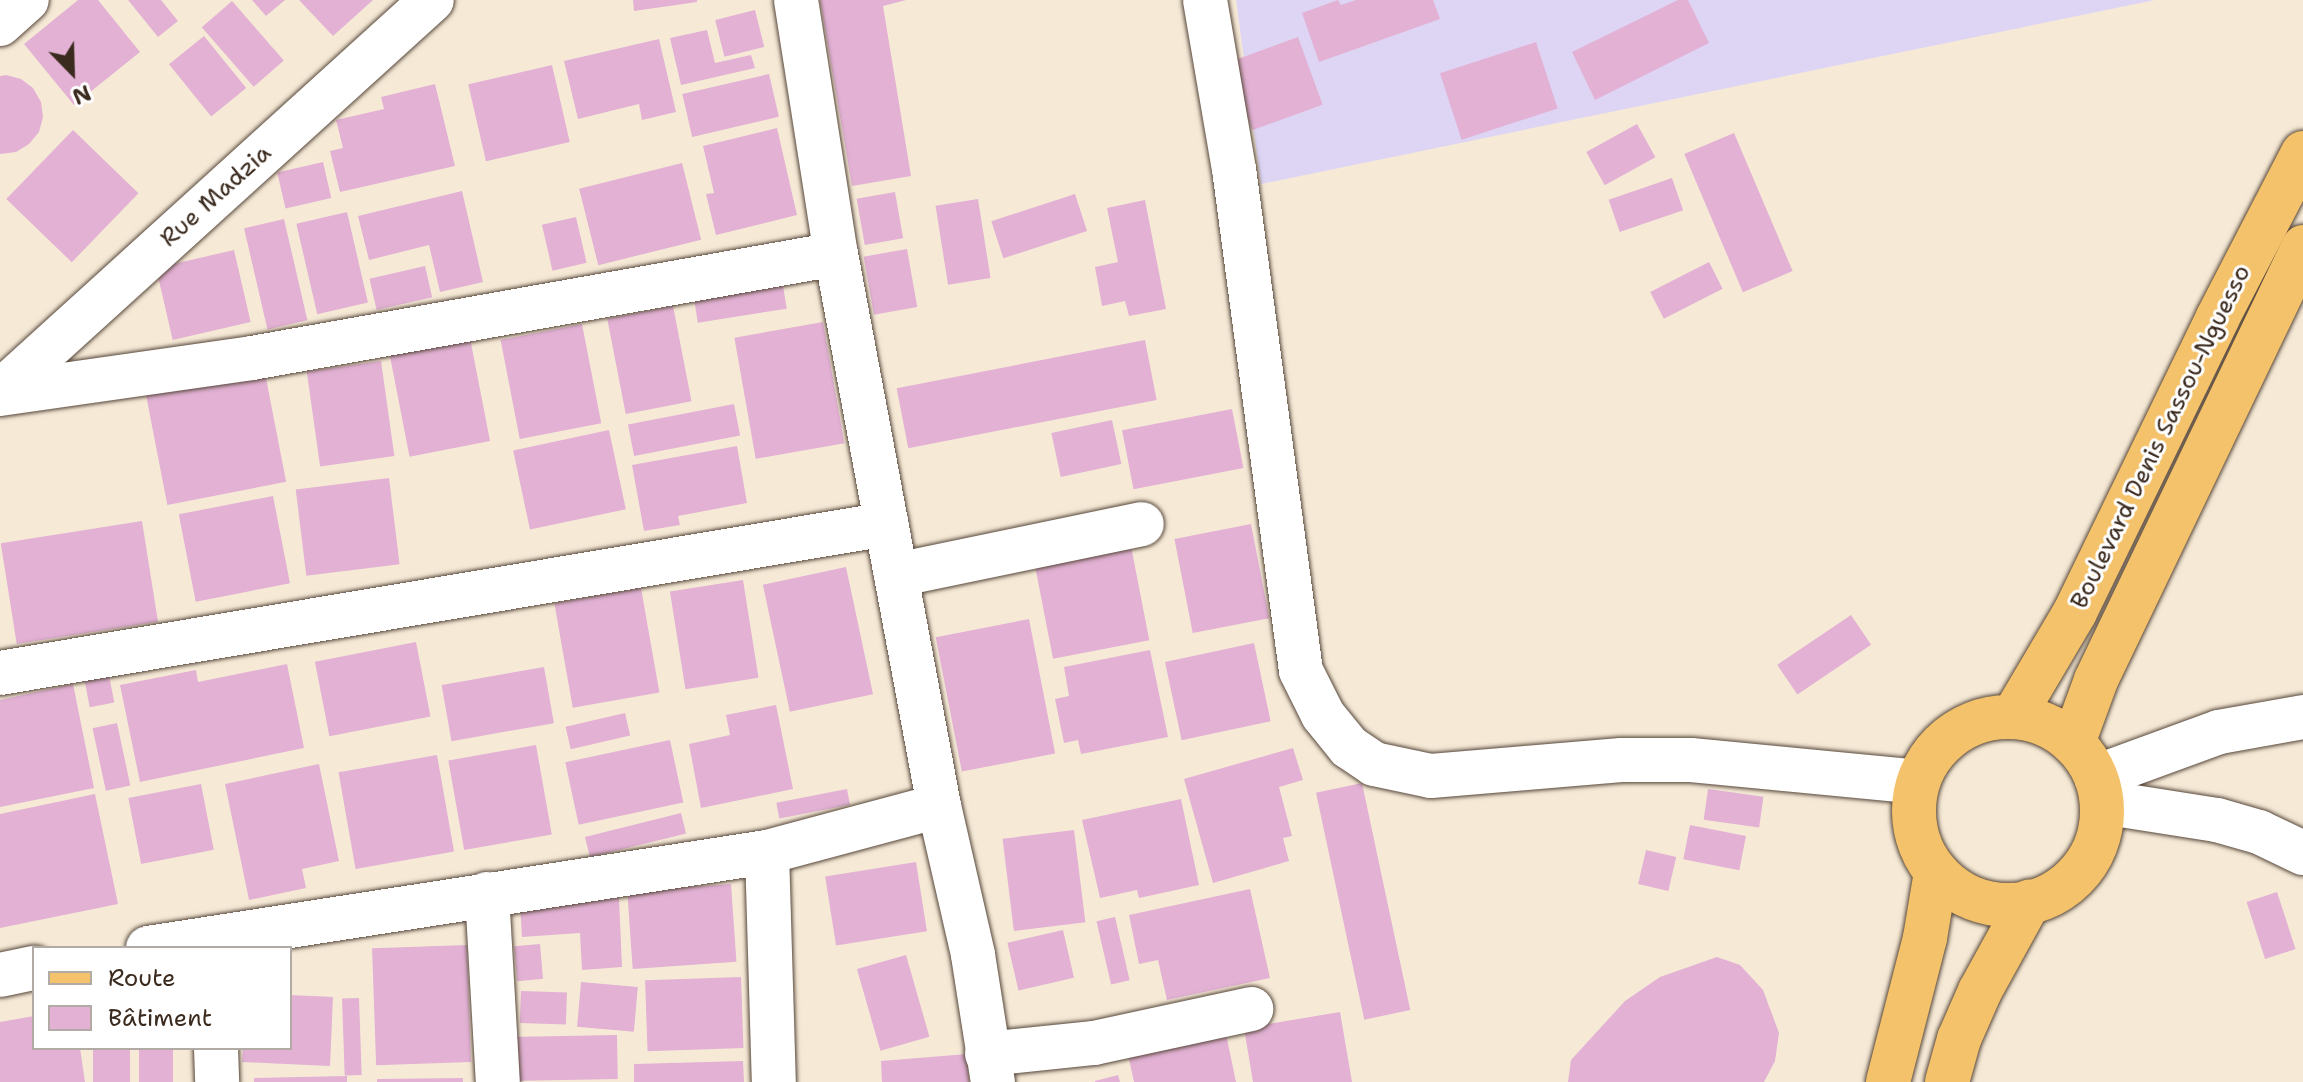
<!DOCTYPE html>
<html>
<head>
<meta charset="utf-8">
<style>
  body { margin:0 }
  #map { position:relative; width:2303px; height:1082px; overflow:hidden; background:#f6ead7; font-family:"Shantell Sans",sans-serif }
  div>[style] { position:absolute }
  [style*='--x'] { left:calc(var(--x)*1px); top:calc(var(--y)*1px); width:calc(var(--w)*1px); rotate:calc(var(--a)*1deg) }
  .built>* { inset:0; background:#ded5f5 }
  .building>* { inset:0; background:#e2b1d4; transform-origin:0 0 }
  .roads { filter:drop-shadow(0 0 2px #57473a) drop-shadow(0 0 2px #57473a) }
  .minor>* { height:44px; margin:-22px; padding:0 22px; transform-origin:22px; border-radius:22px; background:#fff }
  .primary>* { height:44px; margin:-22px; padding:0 22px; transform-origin:22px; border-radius:22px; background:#f4c26a }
  .primary>.ring { margin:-22px; padding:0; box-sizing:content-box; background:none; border:44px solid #f4c26a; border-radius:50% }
  span { translate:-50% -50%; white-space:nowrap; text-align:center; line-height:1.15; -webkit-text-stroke:6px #fff; paint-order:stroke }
  .street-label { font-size:24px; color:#3b2a1e }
  .legend { position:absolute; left:32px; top:946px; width:260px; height:104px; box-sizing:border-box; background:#fff; border:2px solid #b1aaa5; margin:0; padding:10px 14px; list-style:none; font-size:24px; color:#3b2a1e }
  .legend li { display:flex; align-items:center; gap:16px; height:40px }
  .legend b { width:40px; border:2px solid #b1aaa5 }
  .north { position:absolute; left:32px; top:32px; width:80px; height:80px; -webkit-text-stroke:6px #fff; paint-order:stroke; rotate:157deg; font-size:22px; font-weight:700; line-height:32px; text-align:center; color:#3b2a1e }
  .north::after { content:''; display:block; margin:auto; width:28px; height:36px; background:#3b2a1e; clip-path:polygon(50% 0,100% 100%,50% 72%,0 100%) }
</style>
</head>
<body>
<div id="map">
  <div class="built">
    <div style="clip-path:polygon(1236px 0,2155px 0,1261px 184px)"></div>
  </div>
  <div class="building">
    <div style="clip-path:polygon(78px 0,98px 0,140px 52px,74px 105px,24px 44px)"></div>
    <div style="clip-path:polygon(128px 0,161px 0,178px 21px,158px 37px)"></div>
    <div style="clip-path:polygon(252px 0,285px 0,266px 16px)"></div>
    <div style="clip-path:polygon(299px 0,373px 0,333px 36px)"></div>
    <div style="clip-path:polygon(633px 0,697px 0,697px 2px,634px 11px)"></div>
    <div style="clip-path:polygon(820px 0,906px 0,883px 6px,911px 176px,852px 186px)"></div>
    <div style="clip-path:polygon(1338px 0,1341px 5px,1356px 0,1433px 0,1440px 19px,1319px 62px,1302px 13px)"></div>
    <div style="clip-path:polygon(1678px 0,1688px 0,1709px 43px,1595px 100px,1572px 52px)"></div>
    <div style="left:232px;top:1px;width:79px;height:40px;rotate:49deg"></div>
    <div style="left:755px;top:10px;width:38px;height:41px;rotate:76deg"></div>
    <div style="clip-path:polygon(707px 30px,715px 63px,751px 55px,755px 68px,681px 85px,670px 38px)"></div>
    <div style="left:204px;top:36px;width:67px;height:45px;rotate:51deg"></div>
    <div style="left:1298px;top:37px;width:72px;height:75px;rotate:70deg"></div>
    <div style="clip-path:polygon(659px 39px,676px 112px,642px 120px,639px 104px,578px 119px,564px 61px)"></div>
    <div style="left:1536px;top:42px;width:70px;height:101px;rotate:72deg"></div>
    <div style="left:552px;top:65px;width:79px;height:86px;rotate:77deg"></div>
    <div style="left:769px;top:74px;width:44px;height:89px;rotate:77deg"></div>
    <div style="clip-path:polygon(6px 75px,21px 79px,33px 88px,41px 102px,43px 117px,39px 132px,29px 144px,16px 152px,0 154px,0 76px)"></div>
    <div style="clip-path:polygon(435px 84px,455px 166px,340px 192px,330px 151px,343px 148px,336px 120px,384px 109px,381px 97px)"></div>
    <div style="left:1637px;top:124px;width:38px;height:58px;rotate:61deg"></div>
    <div style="clip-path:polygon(777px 128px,797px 215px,716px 235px,706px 194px,714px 193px,703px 146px)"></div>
    <div style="left:73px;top:130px;width:91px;height:96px;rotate:44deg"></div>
    <div style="left:1734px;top:133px;width:150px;height:54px;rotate:67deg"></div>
    <div style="left:323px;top:162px;width:37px;height:47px;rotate:77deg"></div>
    <div style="left:682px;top:163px;width:79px;height:106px;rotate:76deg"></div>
    <div style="left:1672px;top:178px;width:34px;height:67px;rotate:71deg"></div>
    <div style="clip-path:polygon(462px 191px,483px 282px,440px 292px,429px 245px,369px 260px,358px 216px)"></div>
    <div style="left:895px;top:192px;width:47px;height:39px;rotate:80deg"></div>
    <div style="left:1075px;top:194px;width:39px;height:88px;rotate:72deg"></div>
    <div style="left:978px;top:199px;width:80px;height:43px;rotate:81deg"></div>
    <div style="clip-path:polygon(1145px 200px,1166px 309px,1129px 316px,1125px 301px,1102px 306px,1095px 267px,1118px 262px,1107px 208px)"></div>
    <div style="left:347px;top:212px;width:93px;height:52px;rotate:77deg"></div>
    <div style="left:576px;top:217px;width:47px;height:35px;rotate:77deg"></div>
    <div style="left:284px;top:219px;width:104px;height:41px;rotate:77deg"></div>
    <div style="left:907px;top:249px;width:59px;height:44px;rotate:80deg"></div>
    <div style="left:234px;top:250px;width:74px;height:80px;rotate:77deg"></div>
    <div style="left:1709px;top:262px;width:30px;height:66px;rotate:63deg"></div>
    <div style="left:425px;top:266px;width:32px;height:57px;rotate:77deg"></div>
    <div style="left:782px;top:279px;width:30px;height:90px;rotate:81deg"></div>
    <div style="left:673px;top:306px;width:97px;height:67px;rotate:79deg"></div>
    <div style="left:823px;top:322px;width:123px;height:90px;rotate:80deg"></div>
    <div style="left:582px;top:324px;width:101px;height:83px;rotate:79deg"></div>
    <div style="left:470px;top:338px;width:105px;height:82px;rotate:79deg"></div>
    <div style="left:1145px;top:340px;width:61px;height:253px;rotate:79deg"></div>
    <div style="left:381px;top:361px;width:96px;height:75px;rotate:82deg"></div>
    <div style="left:264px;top:368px;width:116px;height:121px;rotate:79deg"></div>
    <div style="left:734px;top:404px;width:32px;height:108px;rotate:79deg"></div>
    <div style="left:1232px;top:409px;width:60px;height:112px;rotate:79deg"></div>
    <div style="left:1112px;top:420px;width:45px;height:62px;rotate:78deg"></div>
    <div style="left:609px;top:430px;width:81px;height:98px;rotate:78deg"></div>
    <div style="clip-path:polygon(737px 446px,747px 503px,678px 516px,680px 525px,644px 531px,632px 465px)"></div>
    <div style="left:389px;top:478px;width:87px;height:94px;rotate:83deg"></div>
    <div style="left:273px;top:496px;width:89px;height:96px;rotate:79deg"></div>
    <div style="left:142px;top:521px;width:102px;height:143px;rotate:81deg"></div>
    <div style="left:1251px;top:524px;width:96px;height:78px;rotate:79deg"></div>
    <div style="left:1130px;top:541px;width:101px;height:98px;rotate:79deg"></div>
    <div style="left:846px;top:567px;width:130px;height:85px;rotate:78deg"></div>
    <div style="left:743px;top:580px;width:99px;height:74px;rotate:81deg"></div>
    <div style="left:641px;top:588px;width:106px;height:88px;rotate:80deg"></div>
    <div style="left:1851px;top:615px;width:36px;height:89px;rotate:56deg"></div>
    <div style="left:1029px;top:619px;width:137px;height:95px;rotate:79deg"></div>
    <div style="left:416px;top:642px;width:76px;height:103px;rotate:79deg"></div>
    <div style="left:1254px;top:643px;width:80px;height:91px;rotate:78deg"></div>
    <div style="clip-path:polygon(1150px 650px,1168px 737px,1081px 754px,1078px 740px,1064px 743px,1055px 699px,1069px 696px,1064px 667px)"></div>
    <div style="clip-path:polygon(287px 664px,304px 748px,140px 782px,120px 685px,196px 670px,198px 682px)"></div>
    <div style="left:544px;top:667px;width:57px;height:104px;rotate:80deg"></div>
    <div style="left:108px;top:670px;width:33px;height:25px;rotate:79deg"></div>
    <div style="clip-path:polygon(73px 684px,94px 788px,0 807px,0 700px)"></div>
    <div style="clip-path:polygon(776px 705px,793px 789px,701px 808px,689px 744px,730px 735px,726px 715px)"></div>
    <div style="left:625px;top:713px;width:23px;height:61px;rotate:77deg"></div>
    <div style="left:117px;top:723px;width:64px;height:25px;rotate:78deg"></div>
    <div style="left:670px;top:740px;width:64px;height:107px;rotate:78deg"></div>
    <div style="left:536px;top:745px;width:91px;height:89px;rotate:80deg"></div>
    <div style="clip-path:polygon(1293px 748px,1303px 780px,1279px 787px,1292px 836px,1283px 838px,1289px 861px,1213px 883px,1184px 779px)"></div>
    <div style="left:437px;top:755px;width:98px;height:100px;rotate:80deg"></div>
    <div style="clip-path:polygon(319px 764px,339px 861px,302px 869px,306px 888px,249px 900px,225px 784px)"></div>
    <div style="left:1362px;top:783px;width:232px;height:47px;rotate:78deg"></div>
    <div style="left:201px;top:784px;width:67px;height:74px;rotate:79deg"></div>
    <div style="left:847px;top:789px;width:16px;height:72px;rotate:79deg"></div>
    <div style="left:1708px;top:789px;width:56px;height:31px;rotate:8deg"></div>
    <div style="clip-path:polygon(95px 794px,118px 904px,0 928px,0 814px)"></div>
    <div style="clip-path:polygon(1181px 799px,1199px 885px,1139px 898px,1137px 890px,1100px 898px,1082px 820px)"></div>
    <div style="left:681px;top:813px;width:21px;height:99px;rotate:76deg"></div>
    <div style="left:1690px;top:825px;width:57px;height:35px;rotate:11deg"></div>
    <div style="left:1074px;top:830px;width:93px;height:72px;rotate:83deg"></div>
    <div style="left:1646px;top:850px;width:31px;height:35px;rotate:13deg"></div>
    <div style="left:916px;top:862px;width:70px;height:92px;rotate:81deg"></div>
    <div style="left:731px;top:884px;width:78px;height:104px;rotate:86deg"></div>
    <div style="clip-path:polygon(1250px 889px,1270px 978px,1167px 1000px,1158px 960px,1139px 964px,1129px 915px)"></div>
    <div style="left:2277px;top:892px;width:60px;height:32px;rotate:72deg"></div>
    <div style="clip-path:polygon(619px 898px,622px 967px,582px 970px,580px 933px,522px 937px,520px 905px)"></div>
    <div style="left:1115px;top:917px;width:65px;height:19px;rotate:77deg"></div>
    <div style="left:1063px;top:930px;width:49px;height:57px;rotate:77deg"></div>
    <div style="left:540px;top:944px;width:35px;height:26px;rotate:85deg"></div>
    <div style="left:467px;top:945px;width:117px;height:95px;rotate:88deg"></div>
    <div style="left:906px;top:955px;width:85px;height:51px;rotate:74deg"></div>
    <div style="clip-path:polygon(1717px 957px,1740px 965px,1763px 990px,1779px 1033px,1775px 1061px,1764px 1082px,1568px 1082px,1571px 1060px,1625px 1001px,1660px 977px)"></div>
    <div style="left:741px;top:977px;width:71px;height:96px;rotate:88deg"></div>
    <div style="left:581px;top:982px;width:57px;height:45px;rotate:5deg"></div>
    <div style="left:521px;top:991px;width:46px;height:32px;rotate:2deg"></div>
    <div style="clip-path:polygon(290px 995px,333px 997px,330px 1066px,242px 1062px,243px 1048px,290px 1048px)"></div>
    <div style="left:359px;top:998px;width:77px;height:17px;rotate:88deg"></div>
    <div style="clip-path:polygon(1340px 1012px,1352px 1082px,1253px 1082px,1244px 1028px)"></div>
    <div style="clip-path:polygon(34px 1016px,34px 1048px,80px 1048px,85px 1082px,0 1082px,0 1022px)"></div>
    <div style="clip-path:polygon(1225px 1029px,1236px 1082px,1134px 1082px,1127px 1050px)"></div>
    <div style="left:617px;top:1035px;width:44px;height:108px;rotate:89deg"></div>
    <div style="left:93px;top:1048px;width:37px;height:34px"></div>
    <div style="left:139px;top:1048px;width:34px;height:34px"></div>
    <div style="clip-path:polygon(967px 1054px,969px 1082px,882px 1082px,881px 1061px)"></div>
    <div style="clip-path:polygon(743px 1061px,744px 1082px,634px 1082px,634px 1064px)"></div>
    <div style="clip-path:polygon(1118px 1075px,1120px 1082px,1095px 1082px,1095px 1081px)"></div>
    <div style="clip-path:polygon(347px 1076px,347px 1082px,254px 1082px,254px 1078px)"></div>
    <div style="clip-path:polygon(463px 1078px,463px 1082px,377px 1082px,377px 1079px)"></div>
  </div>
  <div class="roads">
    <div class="minor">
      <div style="--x:796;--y:0;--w:257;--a:81.1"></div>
      <div style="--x:836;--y:254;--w:562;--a:79.43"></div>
      <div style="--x:939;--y:806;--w:153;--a:77.1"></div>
      <div style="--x:973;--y:955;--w:129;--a:81.1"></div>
      <div style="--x:1205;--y:0;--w:171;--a:80.3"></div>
      <div style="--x:1234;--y:169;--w:506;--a:82.4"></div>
      <div style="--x:1301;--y:671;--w:49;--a:63.4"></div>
      <div style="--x:1323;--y:715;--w:41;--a:50.9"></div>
      <div style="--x:1349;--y:747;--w:30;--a:34"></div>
      <div style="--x:1374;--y:764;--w:58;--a:11.9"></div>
      <div style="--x:1431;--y:776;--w:191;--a:-4.8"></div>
      <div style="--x:1621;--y:760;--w:70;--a:0"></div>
      <div style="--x:1691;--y:760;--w:228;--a:5.5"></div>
      <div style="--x:0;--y:24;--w:36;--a:-42"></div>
      <div style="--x:0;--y:392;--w:583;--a:-42.22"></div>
      <div style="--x:0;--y:394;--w:255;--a:-8.1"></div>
      <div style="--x:252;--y:358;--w:593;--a:-10.1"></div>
      <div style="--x:896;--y:575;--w:251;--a:-11.7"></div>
      <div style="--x:0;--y:673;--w:899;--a:-9.54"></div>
      <div style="--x:2096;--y:777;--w:131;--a:-20.1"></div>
      <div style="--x:2219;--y:732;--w:85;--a:-10.1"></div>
      <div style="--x:2102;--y:802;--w:116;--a:8.9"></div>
      <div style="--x:2217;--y:820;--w:44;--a:15.9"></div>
      <div style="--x:2259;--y:832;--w:49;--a:25.5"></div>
      <div style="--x:767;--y:852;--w:230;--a:88.3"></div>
      <div style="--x:487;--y:894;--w:188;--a:86.7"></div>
      <div style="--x:148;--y:948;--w:626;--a:-8.82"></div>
      <div style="--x:767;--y:852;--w:178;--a:-15"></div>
      <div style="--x:0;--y:975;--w:35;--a:-12"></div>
      <div style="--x:216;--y:1048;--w:34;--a:88"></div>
      <div style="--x:987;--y:1054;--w:108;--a:-5.9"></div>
      <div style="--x:1094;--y:1043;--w:161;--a:-12.2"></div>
    </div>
    <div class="primary">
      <div style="--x:2013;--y:717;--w:122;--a:-59.4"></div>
      <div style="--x:2075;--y:612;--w:326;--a:-64.1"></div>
      <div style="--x:2217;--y:319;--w:187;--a:-62.6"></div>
      <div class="ring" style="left:1914px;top:717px;width:144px;height:144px"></div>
      <div style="--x:2073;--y:743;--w:67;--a:-69.9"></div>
      <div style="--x:2096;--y:680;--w:480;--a:-64.4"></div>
      <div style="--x:1888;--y:1082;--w:149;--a:-75.6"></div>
      <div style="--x:1925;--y:938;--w:67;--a:-80.5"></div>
      <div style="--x:1947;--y:1082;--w:45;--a:-74.4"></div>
      <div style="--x:1959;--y:1039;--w:52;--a:-66.4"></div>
      <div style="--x:1980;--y:991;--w:102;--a:-61.2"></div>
    </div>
  </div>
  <div class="street-label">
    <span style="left:216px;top:196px;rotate:-42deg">Rue Madzia</span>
    <span style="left:2161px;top:437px;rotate:-64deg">Boulevard Denis Sassou-Nguesso</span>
  </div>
  <ul class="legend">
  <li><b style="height:10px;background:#f4c26a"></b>Route</li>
  <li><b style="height:22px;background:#e2b1d4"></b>Bâtiment</li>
  </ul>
  <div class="north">N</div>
</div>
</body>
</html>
